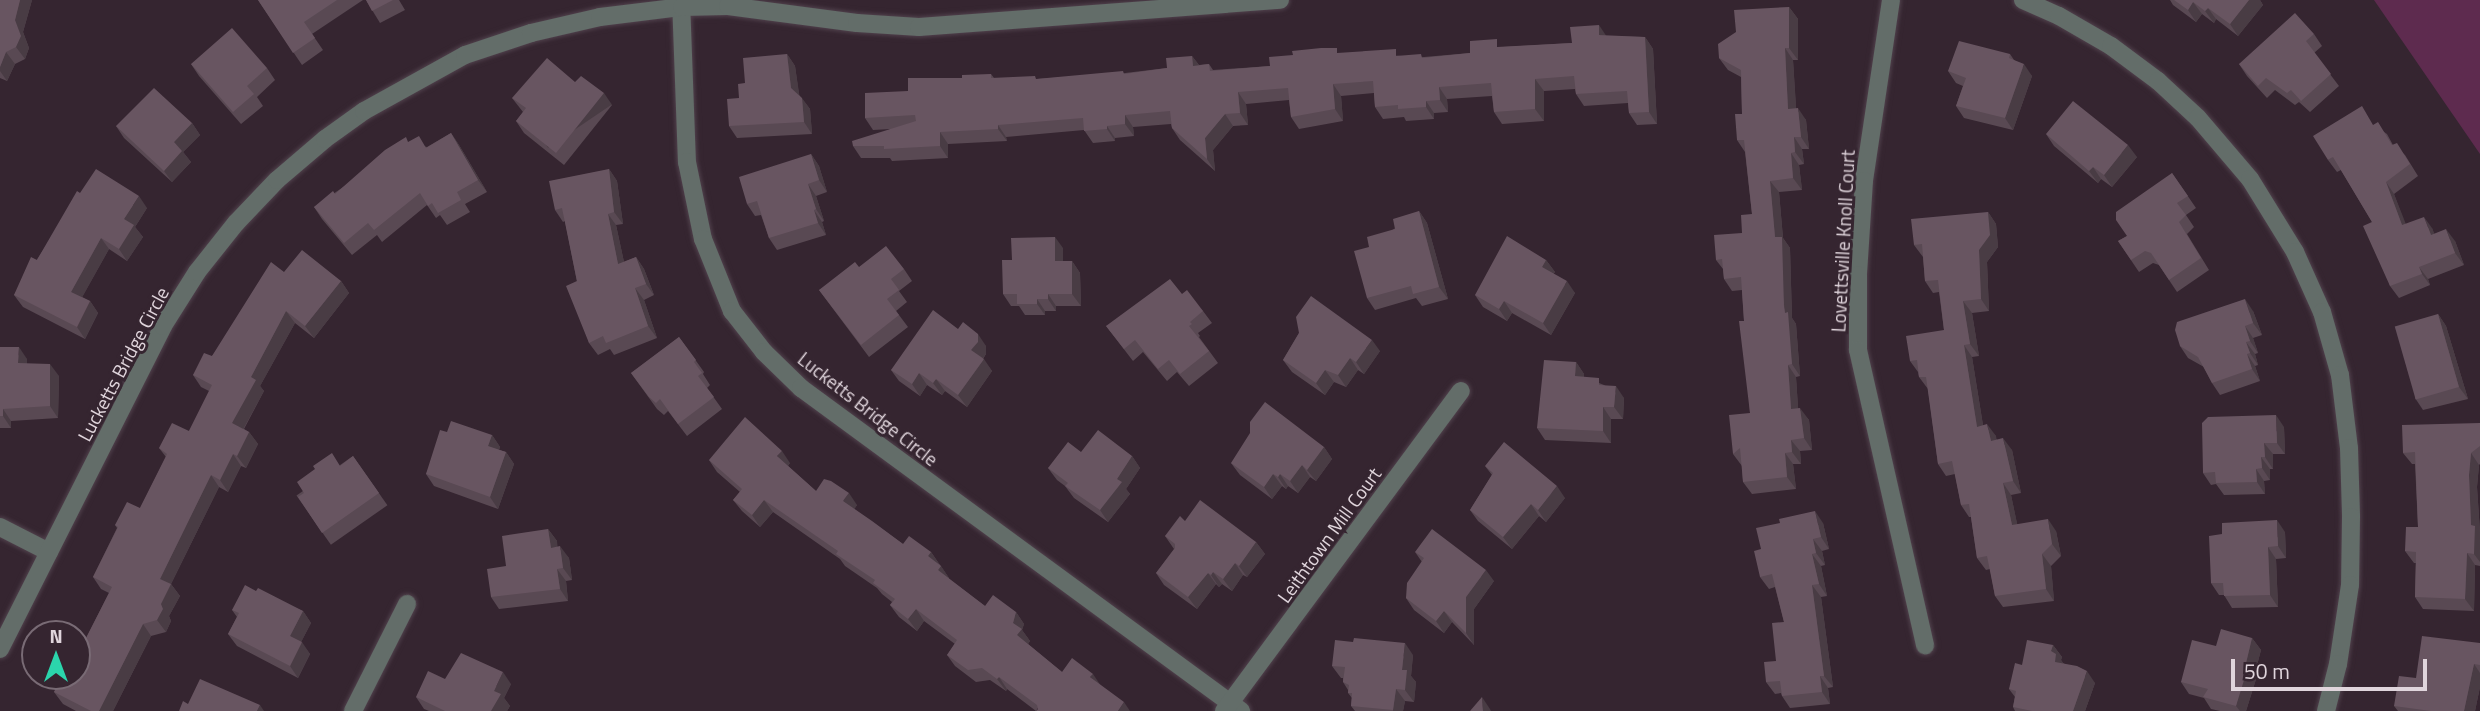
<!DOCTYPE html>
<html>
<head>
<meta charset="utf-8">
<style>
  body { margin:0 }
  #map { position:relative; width:2480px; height:711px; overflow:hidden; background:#352530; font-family:"Titillium Web",sans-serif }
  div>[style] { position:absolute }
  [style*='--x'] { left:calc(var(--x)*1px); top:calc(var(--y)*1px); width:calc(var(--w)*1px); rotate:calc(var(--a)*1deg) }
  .green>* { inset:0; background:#5e2b4f }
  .roads { filter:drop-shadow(0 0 2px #50414c) drop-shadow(0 0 2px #50414c) }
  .minor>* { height:18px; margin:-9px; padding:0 9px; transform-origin:9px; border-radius:9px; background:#636d69 }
  .wall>* { inset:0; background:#594953; transform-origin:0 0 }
  .shaded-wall>* { inset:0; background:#493c44; transform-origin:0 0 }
  .building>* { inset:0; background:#685561; transform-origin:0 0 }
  span { translate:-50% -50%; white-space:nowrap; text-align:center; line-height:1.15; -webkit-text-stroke:6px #352530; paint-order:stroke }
  .street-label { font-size:19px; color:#e0d5dc }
  .north { position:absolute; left:21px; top:620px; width:70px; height:70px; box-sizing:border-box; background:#352530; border:2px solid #796b75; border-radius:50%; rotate:0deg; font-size:19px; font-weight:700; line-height:28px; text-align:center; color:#e0d5dc }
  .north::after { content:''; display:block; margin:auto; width:24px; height:32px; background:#2bd5ac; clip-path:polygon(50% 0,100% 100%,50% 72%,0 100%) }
  .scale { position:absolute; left:2231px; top:659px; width:196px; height:32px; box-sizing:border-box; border:4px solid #e0d5dc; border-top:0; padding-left:9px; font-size:21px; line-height:24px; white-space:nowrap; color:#e0d5dc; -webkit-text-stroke:5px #352530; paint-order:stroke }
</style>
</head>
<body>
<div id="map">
  <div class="green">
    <div style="clip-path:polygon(2374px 0,2480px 0,2480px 154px)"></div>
  </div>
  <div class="roads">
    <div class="minor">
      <div style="--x:681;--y:0;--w:162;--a:87.9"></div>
      <div style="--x:687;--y:162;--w:79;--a:78.3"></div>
      <div style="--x:703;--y:239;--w:78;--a:68.1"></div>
      <div style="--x:732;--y:311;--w:52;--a:52"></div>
      <div style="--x:764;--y:352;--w:52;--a:44.2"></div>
      <div style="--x:801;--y:388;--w:546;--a:36.28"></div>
      <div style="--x:1891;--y:0;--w:183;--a:98.5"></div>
      <div style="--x:1864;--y:181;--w:94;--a:93.7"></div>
      <div style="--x:1858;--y:275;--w:75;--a:90"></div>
      <div style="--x:1858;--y:350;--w:303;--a:77.2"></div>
      <div style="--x:2023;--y:0;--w:39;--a:24"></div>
      <div style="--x:2059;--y:16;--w:60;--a:30"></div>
      <div style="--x:2111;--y:46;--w:59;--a:36.7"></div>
      <div style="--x:2158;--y:81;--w:54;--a:42.8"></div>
      <div style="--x:2198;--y:118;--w:80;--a:49.6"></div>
      <div style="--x:2250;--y:179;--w:86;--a:58.3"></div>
      <div style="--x:2295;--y:252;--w:66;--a:65.8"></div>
      <div style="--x:2322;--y:312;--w:66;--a:74.1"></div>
      <div style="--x:2340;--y:375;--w:74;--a:83"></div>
      <div style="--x:2349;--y:448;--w:69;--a:88.3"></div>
      <div style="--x:2351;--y:517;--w:68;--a:90.8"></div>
      <div style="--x:2350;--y:585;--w:80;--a:98.6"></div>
      <div style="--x:2338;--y:664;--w:49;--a:104.3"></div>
      <div style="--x:0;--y:527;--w:55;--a:27"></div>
      <div style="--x:0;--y:649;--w:362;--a:-63.2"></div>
      <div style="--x:163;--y:326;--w:64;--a:-57.8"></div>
      <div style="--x:197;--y:272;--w:63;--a:-51.5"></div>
      <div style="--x:236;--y:223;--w:59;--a:-46.4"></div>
      <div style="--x:277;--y:180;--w:63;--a:-40.5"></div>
      <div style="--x:325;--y:139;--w:48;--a:-35.7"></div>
      <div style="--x:364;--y:111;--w:115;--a:-29"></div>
      <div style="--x:465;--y:55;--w:70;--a:-18.4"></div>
      <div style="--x:531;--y:33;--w:71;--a:-13.1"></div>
      <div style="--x:600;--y:17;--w:83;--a:-7"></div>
      <div style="--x:682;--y:7;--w:46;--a:-1.2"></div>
      <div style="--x:728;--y:6;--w:130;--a:7.5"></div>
      <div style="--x:857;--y:23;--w:62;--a:3.7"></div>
      <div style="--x:919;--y:27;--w:362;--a:-4.3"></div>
      <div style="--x:353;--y:711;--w:120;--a:-63.2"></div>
      <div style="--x:1224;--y:711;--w:398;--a:-53.5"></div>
    </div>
  </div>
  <div class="wall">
    <div style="clip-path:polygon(0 0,32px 0,23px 32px,29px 48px,25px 59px,15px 64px,7px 81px,0 78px)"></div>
    <div style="clip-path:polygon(258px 0,363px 0,312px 34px,323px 50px,302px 65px)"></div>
    <div style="clip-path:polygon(366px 0,399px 0,405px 10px,380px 23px)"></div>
    <div style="clip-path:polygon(2170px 0,2260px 0,2263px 5px,2238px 36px,2216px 19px,2214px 23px,2202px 14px,2196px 22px,2173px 5px)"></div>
    <div style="clip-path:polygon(1789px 7px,1798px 19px,1798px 60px,1793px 60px,1796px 109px,1806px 120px,1809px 149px,1802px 149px,1804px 164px,1799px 165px,1802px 190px,1779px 192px,1783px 238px,1790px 248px,1792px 318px,1796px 324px,1800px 376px,1796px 377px,1798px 408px,1809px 420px,1812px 450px,1800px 451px,1801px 464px,1793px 464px,1796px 489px,1752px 494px,1743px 482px,1742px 466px,1733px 454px,1750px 413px,1742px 290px,1732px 291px,1724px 279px,1723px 269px,1716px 260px,1742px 233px,1752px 214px,1745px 152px,1737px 140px,1742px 114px,1741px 77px,1728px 70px,1719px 58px)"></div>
    <div style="clip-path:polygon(2314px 34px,2322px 46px,2314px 53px,2339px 86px,2310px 112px,2299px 102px,2295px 105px,2275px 90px,2267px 98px,2247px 76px,2239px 64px)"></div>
    <div style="clip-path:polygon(1606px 36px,1645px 37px,1653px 49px,1657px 124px,1637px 125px,1629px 113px,1628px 103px,1584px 106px,1576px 94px,1575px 89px,1544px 91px,1544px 121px,1502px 124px,1494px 112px,1492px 96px,1447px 99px,1448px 112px,1434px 113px,1434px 119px,1406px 121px,1404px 117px,1383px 119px,1375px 107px,1374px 93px,1341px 96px,1343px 121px,1299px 129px,1291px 117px,1289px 100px,1246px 104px,1248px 125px,1233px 126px,1213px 150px,1215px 171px,1180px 140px,1172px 128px,1171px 124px,1133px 127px,1134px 136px,1115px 138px,1115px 141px,1093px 143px,1084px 130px,1006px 137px,1007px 141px,948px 144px,948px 158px,892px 161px,890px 158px,861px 158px,853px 146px,891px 129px,873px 130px,865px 118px,908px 91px,991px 74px,994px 78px,1037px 79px,1125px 73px,1167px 68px,1192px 56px,1199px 65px,1209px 64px,1213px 70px,1270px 66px,1340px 53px,1424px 57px,1470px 53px,1503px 47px,1572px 43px)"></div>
    <div style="clip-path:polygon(787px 54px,795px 66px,799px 95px,810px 109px,812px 134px,737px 138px,729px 126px,745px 83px)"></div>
    <div style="clip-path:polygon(2010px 54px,2014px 60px,2032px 76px,2013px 130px,1964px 118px,1956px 106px,1963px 86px,1956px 83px,1948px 71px)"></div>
    <div style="clip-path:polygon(191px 64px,267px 68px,275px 80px,257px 97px,263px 106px,241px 124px,199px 76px)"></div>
    <div style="clip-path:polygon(575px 82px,612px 105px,564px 165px,524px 133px,516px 121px,523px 112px,512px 98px)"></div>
    <div style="clip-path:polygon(192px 123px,200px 135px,183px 152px,191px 162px,172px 182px,124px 138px,116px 126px)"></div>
    <div style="clip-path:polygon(2374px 125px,2387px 134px,2393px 145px,2405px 155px,2418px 176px,2394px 194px,2405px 224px,2432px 228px,2434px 234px,2455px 241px,2464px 265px,2428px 279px,2430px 285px,2399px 298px,2390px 286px,2372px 222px,2341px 170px,2337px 172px,2328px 160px)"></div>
    <div style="clip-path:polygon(451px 133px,459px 145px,487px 192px,465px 204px,470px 212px,447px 225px,440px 215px,436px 218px,427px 205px,382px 242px,377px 235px,352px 255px,322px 219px,314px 207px,409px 142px,427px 147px)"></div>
    <div style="clip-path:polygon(2046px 134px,2137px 157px,2112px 187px,2101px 179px,2098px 183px,2054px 146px)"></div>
    <div style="clip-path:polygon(811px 154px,819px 166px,827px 192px,816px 196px,824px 221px,822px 222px,826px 235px,777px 250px,769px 238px,761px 215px,755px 216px,747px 204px)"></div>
    <div style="clip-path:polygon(609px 169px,617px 181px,623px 224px,616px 225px,624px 262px,636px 257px,644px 269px,654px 295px,644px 300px,657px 338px,614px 355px,610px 349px,598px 355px,589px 343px,565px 221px,563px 222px,555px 210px)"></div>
    <div style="clip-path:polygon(2172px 173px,2196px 208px,2186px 215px,2194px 227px,2187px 234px,2209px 270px,2177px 292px,2159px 265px,2153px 263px,2139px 272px,2118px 241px,2127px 236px)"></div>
    <div style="clip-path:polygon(80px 193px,147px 208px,135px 227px,143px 237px,127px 261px,109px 249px,82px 297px,90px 301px,98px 313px,85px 339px,23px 307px,14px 295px)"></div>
    <div style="clip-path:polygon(1419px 211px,1427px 223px,1448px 299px,1422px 306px,1416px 298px,1375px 310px,1367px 298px,1369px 247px)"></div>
    <div style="clip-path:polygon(1988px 212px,1996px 224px,1998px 247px,1987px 262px,1989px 311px,1972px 313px,1979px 356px,1972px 357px,1983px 425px,1996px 436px,1996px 439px,2012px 450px,2021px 493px,2011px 495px,2017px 524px,2056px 531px,2061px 556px,2051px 566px,2054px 601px,2003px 607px,1995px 596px,1990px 569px,1986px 570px,1977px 558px,1971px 517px,1969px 517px,1961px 505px,1955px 474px,1946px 476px,1938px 464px,1928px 389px,1919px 377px,1918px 372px,1910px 361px,1944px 330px,1939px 292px,1933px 293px,1925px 281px,1923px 257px,1914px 245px)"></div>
    <div style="clip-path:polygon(1063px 248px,1063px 261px,1072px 261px,1080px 273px,1081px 306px,1056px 306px,1056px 311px,1045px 311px,1045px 315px,1025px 315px,1019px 306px,1011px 306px,1003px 294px,1012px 260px)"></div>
    <div style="clip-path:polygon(1546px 260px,1555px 272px,1553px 274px,1575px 293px,1551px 335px,1512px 313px,1507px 321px,1483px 307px,1475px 295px)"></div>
    <div style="clip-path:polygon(859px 267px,904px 269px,912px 281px,899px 291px,907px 302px,896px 311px,908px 327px,869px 357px,819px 290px)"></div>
    <div style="clip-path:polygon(284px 272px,341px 281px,349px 293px,314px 338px,295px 323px,260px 386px,264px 391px,244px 429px,249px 432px,258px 444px,246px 468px,241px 466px,228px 492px,219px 487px,171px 584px,180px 596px,169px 616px,171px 621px,166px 632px,151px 636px,113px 711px,76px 711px,63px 704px,54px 692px,83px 644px,109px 593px,101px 589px,93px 577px,117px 528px,115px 525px,140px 508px,166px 457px,159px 448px,189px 431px,209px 391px,201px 387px,193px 375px,212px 356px)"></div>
    <div style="clip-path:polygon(1182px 294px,1203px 311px,1212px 323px,1198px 333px,1200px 336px,1199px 337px,1218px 363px,1189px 386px,1177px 372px,1167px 381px,1143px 352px,1133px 361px,1106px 326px)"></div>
    <div style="clip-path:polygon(2253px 311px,2262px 335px,2253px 338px,2258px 353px,2255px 354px,2258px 365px,2255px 366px,2260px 381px,2220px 395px,2212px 383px,2204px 367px,2188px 358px,2180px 346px)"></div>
    <div style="clip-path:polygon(2438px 314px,2446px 326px,2468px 399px,2423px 410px,2415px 398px)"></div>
    <div style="clip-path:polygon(958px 329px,986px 346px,986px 354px,983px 359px,992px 371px,967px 407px,945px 391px,942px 395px,927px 385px,920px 396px,899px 381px,891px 370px)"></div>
    <div style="clip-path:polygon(1299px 333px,1380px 351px,1364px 374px,1358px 370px,1346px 387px,1334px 382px,1325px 395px,1292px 372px,1283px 360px)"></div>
    <div style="clip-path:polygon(679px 337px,704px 372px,703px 374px,710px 385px,707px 388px,722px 409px,687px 436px,668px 411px,664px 415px,657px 409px,631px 373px)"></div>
    <div style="clip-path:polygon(0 347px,27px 359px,27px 364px,59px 376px,58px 418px,11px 421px,11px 428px,0 428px)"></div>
    <div style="clip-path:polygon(1576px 362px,1584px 374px,1584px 377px,1604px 385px,1624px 398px,1623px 419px,1611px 419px,1611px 443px,1545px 440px,1537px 428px)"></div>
    <div style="clip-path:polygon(2480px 423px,2480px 464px,2479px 465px,2477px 487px,2480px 532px,2480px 566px,2475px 565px,2474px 611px,2423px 609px,2415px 597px,2416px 563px,2414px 563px,2405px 551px,2418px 527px,2415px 464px,2412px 464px,2403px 453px)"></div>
    <div style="clip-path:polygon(2284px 427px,2285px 454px,2273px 454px,2273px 469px,2270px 469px,2270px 480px,2264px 481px,2265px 494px,2224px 495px,2216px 484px,2211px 485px,2203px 473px)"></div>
    <div style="clip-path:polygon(447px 432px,492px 435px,500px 447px,499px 450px,506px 452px,514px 464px,498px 509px,434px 486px,426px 474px)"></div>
    <div style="clip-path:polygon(1324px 447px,1332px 459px,1316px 481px,1310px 477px,1298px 493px,1288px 486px,1286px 489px,1282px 486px,1272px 499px,1240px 475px,1231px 463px)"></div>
    <div style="clip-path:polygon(1081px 452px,1132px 456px,1140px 468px,1126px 489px,1130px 494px,1108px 522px,1074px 498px,1065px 486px,1057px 480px,1048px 468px)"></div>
    <div style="left:353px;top:456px;width:60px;height:69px;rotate:55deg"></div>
    <div style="clip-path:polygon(709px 460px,790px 463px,788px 466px,816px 491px,857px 505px,854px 509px,903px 544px,931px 552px,949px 578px,949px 579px,985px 606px,1016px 612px,1024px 624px,1022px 630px,1030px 641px,1028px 644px,1062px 672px,1036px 711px,1007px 689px,1006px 691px,990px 680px,976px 682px,955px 666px,947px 655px,955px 644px,924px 621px,917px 631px,899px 617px,890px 605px,892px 602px,882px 594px,877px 588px,845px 566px,840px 559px,773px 512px,760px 527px,742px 511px,733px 500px,740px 492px,717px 472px)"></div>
    <div style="clip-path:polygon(1485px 466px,1565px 498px,1546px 522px,1539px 516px,1512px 549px,1478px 521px,1470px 510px,1492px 475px)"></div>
    <div style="clip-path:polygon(1185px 521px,1256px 542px,1265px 554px,1247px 577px,1243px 575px,1232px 591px,1222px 584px,1219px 587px,1216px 584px,1197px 609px,1164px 585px,1156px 573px,1174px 549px,1165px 536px)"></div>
    <div style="clip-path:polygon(1823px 523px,1829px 549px,1822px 551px,1825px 565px,1821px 566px,1827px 596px,1821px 597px,1833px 687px,1828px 688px,1830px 704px,1790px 708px,1782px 696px,1781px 693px,1775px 694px,1766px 682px,1776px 661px,1784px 622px,1775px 587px,1769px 589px,1760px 577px,1761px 549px)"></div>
    <div style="clip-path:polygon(548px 529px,557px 541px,557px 547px,569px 558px,572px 580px,566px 581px,568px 601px,499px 609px,491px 597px,506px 566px)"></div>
    <div style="clip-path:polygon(2285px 532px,2286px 558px,2276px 559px,2278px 607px,2232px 608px,2224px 595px,2219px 595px,2211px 583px)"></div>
    <div style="clip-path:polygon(1415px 552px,1494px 581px,1474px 609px,1474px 645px,1452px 622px,1444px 633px,1414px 610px,1406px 598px,1422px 562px)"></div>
    <div style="clip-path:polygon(256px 591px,303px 611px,311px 623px,301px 642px,310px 654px,298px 678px,237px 646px,228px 634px,237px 617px,232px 610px)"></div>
    <div style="clip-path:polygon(2252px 638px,2261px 650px,2255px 673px,2257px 676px,2246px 711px,2220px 711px,2211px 709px,2204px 698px,2189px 694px,2181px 682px,2216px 646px)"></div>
    <div style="clip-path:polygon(2480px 643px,2480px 687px,2475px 711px,2398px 711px,2394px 706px,2416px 678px)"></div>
    <div style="clip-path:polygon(2053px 645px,2062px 657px,2061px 660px,2063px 663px,2095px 683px,2085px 711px,2015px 711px,2013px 707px,2015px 697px,2009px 689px,2022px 665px)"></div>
    <div style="clip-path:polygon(1413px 655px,1411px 676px,1416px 682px,1414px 702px,1405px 701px,1403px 711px,1355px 711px,1351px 706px,1352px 698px,1348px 693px,1348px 690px,1343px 682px,1343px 678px,1341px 678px,1332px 666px)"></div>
    <div style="clip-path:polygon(511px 684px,504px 698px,510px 706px,507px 711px,429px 711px,424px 709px,416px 697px)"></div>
  </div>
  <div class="shaded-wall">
    <div style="clip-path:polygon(20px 0,32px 0,23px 32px,29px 48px,25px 59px,16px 47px,15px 20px)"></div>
    <div style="clip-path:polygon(2249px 0,2260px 0,2263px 5px,2238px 36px,2230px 24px)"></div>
    <div style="clip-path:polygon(2193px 2px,2202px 14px,2196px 22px,2188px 10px)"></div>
    <div style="clip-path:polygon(1789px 7px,1798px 19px,1798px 60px,1789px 48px)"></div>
    <div style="clip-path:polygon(2208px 8px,2216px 19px,2214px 23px,2205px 11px)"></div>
    <div style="clip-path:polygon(1599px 25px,1607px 37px,1599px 35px)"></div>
    <div style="clip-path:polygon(1645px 37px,1653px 49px,1657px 124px,1649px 112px)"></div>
    <div style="clip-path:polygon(1785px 48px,1793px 60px,1797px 121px,1788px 109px)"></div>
    <div style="clip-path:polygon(6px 52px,15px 64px,7px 81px,0 71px,0 67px)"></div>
    <div style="clip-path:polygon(787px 54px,795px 66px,800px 99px,791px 88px)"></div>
    <div style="clip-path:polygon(1192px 56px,1201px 68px,1193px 66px)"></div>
    <div style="clip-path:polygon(2024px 64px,2032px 76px,2013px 130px,2005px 118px)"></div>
    <div style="clip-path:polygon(1535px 79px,1544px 91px,1544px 121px,1535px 109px)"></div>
    <div style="clip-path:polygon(1333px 84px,1341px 96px,1343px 121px,1335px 109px)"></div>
    <div style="clip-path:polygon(1439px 87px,1447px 99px,1448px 112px,1440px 100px)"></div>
    <div style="clip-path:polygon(1238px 92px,1246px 104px,1248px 125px,1240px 113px)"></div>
    <div style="left:604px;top:93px;width:14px;height:77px;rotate:56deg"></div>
    <div style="clip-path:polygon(802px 98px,810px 109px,812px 134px,804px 122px)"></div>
    <div style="clip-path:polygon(1426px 101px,1434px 113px,1434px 119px,1426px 107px)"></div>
    <div style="clip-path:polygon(1798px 108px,1806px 120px,1809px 149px,1801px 137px)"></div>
    <div style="clip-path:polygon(1225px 114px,1233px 126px,1213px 150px,1215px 171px,1207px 159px,1205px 138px)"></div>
    <div style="clip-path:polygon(1125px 115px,1133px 127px,1134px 136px,1125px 124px)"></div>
    <div style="clip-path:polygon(192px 123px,200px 135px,183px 152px,191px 162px,172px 182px,164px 171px,174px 142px)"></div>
    <div style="clip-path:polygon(998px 125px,1006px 137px,1007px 141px,998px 129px)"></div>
    <div style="clip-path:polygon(1107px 126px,1115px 138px,1115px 141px,1107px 129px)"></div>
    <div style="clip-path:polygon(940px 132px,948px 144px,948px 158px,940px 146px)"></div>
    <div style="clip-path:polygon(451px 133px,459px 145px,487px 192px,478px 180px)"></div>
    <div style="clip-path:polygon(1794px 137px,1802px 149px,1804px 164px,1795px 152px)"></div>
    <div style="clip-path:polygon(2128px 145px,2137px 157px,2112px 187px,2104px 175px)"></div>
    <div style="clip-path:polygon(1791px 153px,1799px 165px,1802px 190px,1793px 178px)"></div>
    <div style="clip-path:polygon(811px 154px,819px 166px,827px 192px,819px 180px)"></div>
    <div style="clip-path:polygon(2093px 167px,2101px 179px,2098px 183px,2089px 171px)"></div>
    <div style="clip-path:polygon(609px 169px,617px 181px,623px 224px,614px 212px)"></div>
    <div style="clip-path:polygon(1770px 181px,1779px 192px,1783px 238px,1790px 248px,1792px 318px,1796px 324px,1800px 376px,1792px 364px,1775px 237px)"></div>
    <div style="clip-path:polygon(2386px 182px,2394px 194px,2411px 237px,2402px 225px)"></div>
    <div style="clip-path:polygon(808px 184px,816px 196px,824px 221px,816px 209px)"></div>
    <div style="clip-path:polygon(139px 196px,147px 208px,135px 227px,143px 237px,127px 261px,119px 249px,124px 219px)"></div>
    <div style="clip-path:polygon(814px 210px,822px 222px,826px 235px,818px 223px)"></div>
    <div style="clip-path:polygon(1419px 211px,1427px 223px,1448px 299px,1439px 287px)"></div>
    <div style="clip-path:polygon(1988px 212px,1996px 224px,1998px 247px,1987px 262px,1989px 311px,1981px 299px,1979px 250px)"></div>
    <div style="clip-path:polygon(608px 214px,616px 225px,627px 276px,618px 264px)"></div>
    <div style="clip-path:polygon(2424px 217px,2432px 228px,2440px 247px,2431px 235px)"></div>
    <div style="clip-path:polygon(2446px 229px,2455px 241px,2464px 265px,2455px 253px)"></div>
    <div style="clip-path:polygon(1055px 237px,1063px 248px,1063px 273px,1055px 261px)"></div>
    <div style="clip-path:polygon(101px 238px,109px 249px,79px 303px,71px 292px)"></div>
    <div style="clip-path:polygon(636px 257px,644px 269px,654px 295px,646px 284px)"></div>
    <div style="clip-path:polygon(1546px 260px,1555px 272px,1550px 279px,1542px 267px)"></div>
    <div style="clip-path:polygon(1072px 261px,1080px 273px,1081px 306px,1072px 294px)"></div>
    <div style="clip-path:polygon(2419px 267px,2428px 279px,2430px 285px,2422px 274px)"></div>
    <div style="clip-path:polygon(341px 281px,349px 293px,314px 338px,305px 326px)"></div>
    <div style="clip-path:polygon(1567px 281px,1575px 293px,1551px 335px,1543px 323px)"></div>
    <div style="clip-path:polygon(635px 288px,644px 300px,657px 338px,648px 326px)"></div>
    <div style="clip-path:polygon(1048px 294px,1056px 306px,1056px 311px,1048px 299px)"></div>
    <div style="clip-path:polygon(1037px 299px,1045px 311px,1045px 315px,1037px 304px)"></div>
    <div style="clip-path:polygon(2245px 299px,2253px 311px,2262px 335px,2253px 323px)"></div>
    <div style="clip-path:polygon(90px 301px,98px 313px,85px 339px,77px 327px)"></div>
    <div style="clip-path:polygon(1504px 301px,1512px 313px,1507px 321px,1499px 309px)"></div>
    <div style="clip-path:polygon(1963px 301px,1972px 313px,1979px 356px,1970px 344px)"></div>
    <div style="clip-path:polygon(286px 311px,295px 323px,260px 386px,264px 391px,240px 435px,232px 423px,251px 377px)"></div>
    <div style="clip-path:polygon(2438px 314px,2446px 326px,2468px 399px,2459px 387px)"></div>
    <div style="clip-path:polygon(2245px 326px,2253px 338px,2258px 353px,2250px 341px)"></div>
    <div style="clip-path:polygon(978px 334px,986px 346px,986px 354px,980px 362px,971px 350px)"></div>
    <div style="clip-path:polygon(1372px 340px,1380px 351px,1364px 374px,1356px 362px)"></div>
    <div style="clip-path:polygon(2246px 342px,2255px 354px,2258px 365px,2250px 353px)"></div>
    <div style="clip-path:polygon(1964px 345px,1972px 357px,1985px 438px,1977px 427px)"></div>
    <div style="clip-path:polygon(19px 347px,27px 359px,27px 375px,18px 363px)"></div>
    <div style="clip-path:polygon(2247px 354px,2255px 366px,2260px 381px,2252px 369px)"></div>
    <div style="clip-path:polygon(1350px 358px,1358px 370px,1346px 387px,1338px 375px)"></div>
    <div style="clip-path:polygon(984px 359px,992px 371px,967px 407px,958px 395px)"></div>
    <div style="clip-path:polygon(1576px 362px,1584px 374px,1583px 388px,1575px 376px)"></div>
    <div style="clip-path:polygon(50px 364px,59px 376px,58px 418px,50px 406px)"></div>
    <div style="clip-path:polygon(1788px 365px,1796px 377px,1799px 421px,1791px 409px)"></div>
    <div style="clip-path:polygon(1325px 370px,1334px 382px,1325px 395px,1316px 383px)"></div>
    <div style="clip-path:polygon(919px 373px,927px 385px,920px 396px,912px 384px)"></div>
    <div style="clip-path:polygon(936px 379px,945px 391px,942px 395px,933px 383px)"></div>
    <div style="clip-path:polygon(1616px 386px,1624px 398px,1623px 419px,1614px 407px)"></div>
    <div style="clip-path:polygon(1603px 407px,1611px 419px,1611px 443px,1603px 431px)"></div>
    <div style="clip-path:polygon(1800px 408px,1809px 420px,1812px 450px,1804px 438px)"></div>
    <div style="clip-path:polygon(3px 409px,11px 421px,11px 428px,3px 416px)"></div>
    <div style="clip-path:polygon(2276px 415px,2284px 427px,2285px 454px,2277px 443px)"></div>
    <div style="clip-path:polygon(1987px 424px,1996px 436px,1999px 453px,1991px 441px)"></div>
    <div style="clip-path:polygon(249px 432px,258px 444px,246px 468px,237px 456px)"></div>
    <div style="clip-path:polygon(492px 435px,500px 447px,496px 458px,488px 446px)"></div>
    <div style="clip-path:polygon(2003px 438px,2012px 450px,2021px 493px,2013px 481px)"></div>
    <div style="clip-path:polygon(1791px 440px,1800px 451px,1801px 464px,1792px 452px)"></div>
    <div style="clip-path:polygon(2264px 443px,2273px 454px,2273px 469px,2265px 457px)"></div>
    <div style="clip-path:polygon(1324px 447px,1332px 459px,1316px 481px,1307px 470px)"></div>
    <div style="clip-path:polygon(782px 451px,790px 463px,786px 468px,777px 456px)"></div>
    <div style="clip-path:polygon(506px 452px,514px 464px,498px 509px,490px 497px)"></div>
    <div style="clip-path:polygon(1785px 453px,1793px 464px,1796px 489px,1787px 477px)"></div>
    <div style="clip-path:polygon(2471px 453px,2479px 465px,2477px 487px,2480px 532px,2480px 562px,2474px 554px,2471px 525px,2469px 475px)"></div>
    <div style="clip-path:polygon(233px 454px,241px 466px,228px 492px,220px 480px)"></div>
    <div style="clip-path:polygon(1132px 456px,1140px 468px,1126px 489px,1130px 494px,1108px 522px,1100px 510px,1117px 479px)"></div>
    <div style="clip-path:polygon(2261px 457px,2270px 469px,2270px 480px,2262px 468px)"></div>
    <div style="clip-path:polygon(1302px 465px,1310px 477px,1298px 493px,1290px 481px)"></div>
    <div style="clip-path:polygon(2256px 469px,2264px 481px,2265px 494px,2257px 482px)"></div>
    <div style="clip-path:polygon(1273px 474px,1282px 486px,1272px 499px,1264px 487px)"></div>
    <div style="clip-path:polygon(1280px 474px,1288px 486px,1286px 489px,1278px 477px)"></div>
    <div style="clip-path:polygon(211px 475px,219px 487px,171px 584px,180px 596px,169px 616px,171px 621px,166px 632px,157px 620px,161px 604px,160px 579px)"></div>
    <div style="clip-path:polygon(2003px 483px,2011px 495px,2020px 537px,2012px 525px)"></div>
    <div style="clip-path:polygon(1557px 486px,1565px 498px,1546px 522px,1538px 510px)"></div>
    <div style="clip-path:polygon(849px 493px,857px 505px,852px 513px,843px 501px)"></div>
    <div style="clip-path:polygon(764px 500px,773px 512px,760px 527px,752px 515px)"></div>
    <div style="clip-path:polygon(1531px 504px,1539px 516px,1512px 549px,1503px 537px)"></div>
    <div style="clip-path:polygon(1815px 511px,1823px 523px,1829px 549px,1821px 537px)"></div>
    <div style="clip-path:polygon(2048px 519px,2056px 531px,2061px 556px,2052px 544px)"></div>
    <div style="clip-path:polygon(2277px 520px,2285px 532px,2286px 558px,2278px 546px)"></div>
    <div style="clip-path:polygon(548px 529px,557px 541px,559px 560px,551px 548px)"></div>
    <div style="clip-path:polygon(1813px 539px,1822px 551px,1825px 565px,1816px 553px)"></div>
    <div style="clip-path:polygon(1256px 542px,1265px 554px,1247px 577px,1239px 566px)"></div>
    <div style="clip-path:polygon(560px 546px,569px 558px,572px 580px,563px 568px)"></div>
    <div style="clip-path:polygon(2268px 547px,2276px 559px,2278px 607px,2270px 595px)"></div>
    <div style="clip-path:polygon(931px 552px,939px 564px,936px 568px,928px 556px)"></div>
    <div style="clip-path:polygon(2467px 553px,2475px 565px,2474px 611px,2465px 599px)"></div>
    <div style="clip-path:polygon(1812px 554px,1821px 566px,1827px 596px,1819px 584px)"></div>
    <div style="clip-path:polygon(2042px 554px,2051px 566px,2054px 601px,2046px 589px)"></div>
    <div style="clip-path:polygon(1235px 563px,1243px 575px,1232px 591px,1223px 579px)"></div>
    <div style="clip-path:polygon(941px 566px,949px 578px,946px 582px,938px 570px)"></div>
    <div style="clip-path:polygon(557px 569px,566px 581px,568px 601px,560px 589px)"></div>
    <div style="clip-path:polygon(1486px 570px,1494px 581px,1474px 609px,1474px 645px,1466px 633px,1466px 597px)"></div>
    <div style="clip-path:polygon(1213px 572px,1222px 584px,1219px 587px,1211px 575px)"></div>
    <div style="clip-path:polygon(1208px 573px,1216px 584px,1197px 609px,1188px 597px)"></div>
    <div style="clip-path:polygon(1812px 585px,1821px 597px,1833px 687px,1824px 676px)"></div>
    <div style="clip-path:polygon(916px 609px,924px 621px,917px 631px,908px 619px)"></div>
    <div style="clip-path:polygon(303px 611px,311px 623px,298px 648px,290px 636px)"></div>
    <div style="clip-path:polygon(1444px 611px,1452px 622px,1444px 633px,1436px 621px)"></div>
    <div style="clip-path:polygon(1016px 612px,1024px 624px,1022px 630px,1030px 641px,1026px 647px,1017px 635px,1013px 623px)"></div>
    <div style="clip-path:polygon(143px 624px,151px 636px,113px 711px,99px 711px)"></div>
    <div style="clip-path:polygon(2252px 638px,2261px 650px,2255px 673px,2257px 676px,2246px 711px,2240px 711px,2236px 706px)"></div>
    <div style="clip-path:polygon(302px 642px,310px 654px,298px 678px,290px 666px)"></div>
    <div style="clip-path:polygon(1405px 643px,1413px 655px,1411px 676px,1416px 682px,1414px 702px,1405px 690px,1402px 670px)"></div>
    <div style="clip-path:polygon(2053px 645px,2062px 657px,2061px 660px,2065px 666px,2055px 662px,2051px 651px)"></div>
    <div style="clip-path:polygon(2474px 664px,2480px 673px,2480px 687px,2475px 711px,2464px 711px)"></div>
    <div style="clip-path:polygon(2087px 671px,2095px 683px,2085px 711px,2073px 711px)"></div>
    <div style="clip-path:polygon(503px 672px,511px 684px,504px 698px,510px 706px,507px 711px,491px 711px,494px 691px)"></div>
    <div style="clip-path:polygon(1093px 674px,1101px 686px,1090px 677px)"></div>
    <div style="clip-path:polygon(1820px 676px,1828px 688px,1830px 704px,1822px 692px)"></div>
    <div style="clip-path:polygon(999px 677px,1007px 689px,1006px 691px,997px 679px)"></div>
    <div style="clip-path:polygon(1396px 689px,1405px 701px,1403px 711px,1393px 711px,1393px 710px)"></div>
    <div style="clip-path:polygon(1482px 697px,1490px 709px,1491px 711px,1483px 711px)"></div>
    <div style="clip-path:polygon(1124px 702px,1130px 711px,1118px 711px)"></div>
    <div style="clip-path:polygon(260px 705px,264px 711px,257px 711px)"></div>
  </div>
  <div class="building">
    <div style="clip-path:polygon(0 0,20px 0,15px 20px,21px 36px,16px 47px,6px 52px,0 67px)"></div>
    <div style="clip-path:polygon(258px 0,337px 0,304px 22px,315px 38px,293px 53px)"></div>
    <div style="clip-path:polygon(366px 0,393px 0,372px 11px)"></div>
    <div style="clip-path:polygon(2174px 0,2249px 0,2230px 24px,2208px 8px,2205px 11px,2193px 2px,2188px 10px)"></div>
    <div style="clip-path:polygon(1789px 7px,1789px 48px,1785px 48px,1788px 109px,1798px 108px,1801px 137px,1794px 137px,1795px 152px,1791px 153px,1793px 178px,1770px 181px,1775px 237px,1782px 237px,1784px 307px,1785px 313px,1788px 312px,1792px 364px,1788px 365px,1791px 409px,1800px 408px,1804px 438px,1791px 440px,1792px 452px,1785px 453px,1787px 477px,1743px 482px,1740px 448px,1733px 454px,1729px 415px,1750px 413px,1739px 321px,1744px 321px,1741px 277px,1724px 279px,1722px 259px,1716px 260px,1714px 235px,1742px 233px,1741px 215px,1752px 214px,1744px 140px,1737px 140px,1735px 114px,1742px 114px,1741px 70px,1719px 58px,1718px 44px,1736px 32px,1734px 10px)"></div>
    <div style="clip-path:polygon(2295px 13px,2314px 34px,2306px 41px,2331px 74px,2301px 101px,2291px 90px,2287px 93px,2266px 78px,2258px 86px,2239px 64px)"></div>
    <div style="clip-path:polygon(1599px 25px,1599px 35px,1645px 37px,1649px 112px,1629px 113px,1627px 91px,1576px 94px,1574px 76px,1535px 79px,1535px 109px,1494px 112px,1491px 83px,1439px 87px,1440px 100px,1426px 101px,1426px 107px,1398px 109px,1398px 105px,1375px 107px,1373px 81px,1333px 84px,1335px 109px,1291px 117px,1288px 88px,1238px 92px,1240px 113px,1225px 114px,1205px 138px,1207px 159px,1172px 128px,1170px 111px,1125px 115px,1125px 124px,1107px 126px,1107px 129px,1084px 131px,1083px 118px,998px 125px,998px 129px,940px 132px,940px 146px,884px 149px,884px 146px,853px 146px,852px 141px,916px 121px,915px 115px,865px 118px,865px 93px,908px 91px,908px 78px,962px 78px,962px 75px,991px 74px,991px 78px,1035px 76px,1036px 79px,1123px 71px,1124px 74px,1167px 68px,1166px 58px,1192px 56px,1193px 66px,1209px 64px,1210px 71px,1270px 66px,1269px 57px,1293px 55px,1292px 51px,1321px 48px,1337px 48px,1337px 53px,1396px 49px,1396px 56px,1421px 54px,1422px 58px,1470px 53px,1470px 41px,1497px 39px,1497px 47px,1572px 43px,1570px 27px)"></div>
    <div style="clip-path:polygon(232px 28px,267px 68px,247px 86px,254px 94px,233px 112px,191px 64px)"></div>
    <div style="clip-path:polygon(1959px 41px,2010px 54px,2009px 58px,2024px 64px,2005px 118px,1956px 106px,1966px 78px,1948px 71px)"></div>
    <div style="clip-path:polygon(787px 54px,791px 88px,802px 98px,804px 122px,729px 126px,727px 99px,739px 98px,738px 84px,745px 83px,743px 58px)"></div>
    <div style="clip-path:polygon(547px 58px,575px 82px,581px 76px,604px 93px,556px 153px,516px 121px,526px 108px,512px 98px)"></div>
    <div style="clip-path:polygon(154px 88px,192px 123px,174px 142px,182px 151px,164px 171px,116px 126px)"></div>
    <div style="clip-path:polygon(2073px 101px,2128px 145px,2104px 175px,2093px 167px,2089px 171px,2046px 134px)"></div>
    <div style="clip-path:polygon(2362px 106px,2373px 125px,2378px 122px,2392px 145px,2397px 143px,2410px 164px,2386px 182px,2402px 225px,2424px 217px,2431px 235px,2446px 229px,2455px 253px,2419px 267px,2422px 274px,2390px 286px,2363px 226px,2372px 222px,2333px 157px,2328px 160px,2313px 136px)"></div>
    <div style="clip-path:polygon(451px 133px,478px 180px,457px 192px,461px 200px,438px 213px,432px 203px,428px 206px,420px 193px,374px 230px,368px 223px,344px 243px,314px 207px,333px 191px,335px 194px,385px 150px,406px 137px,408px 142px,419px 136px,426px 148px)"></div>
    <div style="clip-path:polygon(811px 154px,819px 180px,808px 184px,816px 209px,814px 210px,818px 223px,769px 238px,757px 201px,747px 204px,739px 177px)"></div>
    <div style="clip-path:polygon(96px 169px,139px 196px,124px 219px,134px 225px,119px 249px,101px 238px,71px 292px,90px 301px,77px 327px,14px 295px,31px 257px,37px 260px,77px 191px,80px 193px)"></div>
    <div style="clip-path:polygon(609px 169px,614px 212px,608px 214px,618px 264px,636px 257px,646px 284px,635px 288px,648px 326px,606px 343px,603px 336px,589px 343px,566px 286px,577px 281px,562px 208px,555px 210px,549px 181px)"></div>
    <div style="clip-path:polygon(2172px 173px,2188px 196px,2177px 203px,2186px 215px,2179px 222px,2201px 258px,2169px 280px,2151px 253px,2145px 251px,2131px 260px,2118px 241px,2127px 236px,2116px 220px,2116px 212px)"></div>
    <div style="clip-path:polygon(1419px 211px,1439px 287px,1413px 294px,1411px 286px,1367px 298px,1354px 251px,1369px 247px,1367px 237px,1395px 229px,1393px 219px)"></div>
    <div style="clip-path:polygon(1988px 212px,1990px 235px,1979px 250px,1981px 299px,1963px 301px,1970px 344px,1964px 345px,1977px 427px,1987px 424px,1991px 441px,2003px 438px,2013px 481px,2003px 483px,2012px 525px,2048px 519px,2052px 544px,2042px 554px,2046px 589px,1995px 596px,1987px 556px,1977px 558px,1969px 504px,1961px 505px,1952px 461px,1938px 464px,1926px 377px,1919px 377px,1917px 360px,1910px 361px,1906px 336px,1944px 330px,1938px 280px,1925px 281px,1922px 244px,1914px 245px,1911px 219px)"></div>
    <div style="clip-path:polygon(1507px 236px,1546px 260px,1542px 267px,1567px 281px,1543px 323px,1504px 301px,1499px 309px,1475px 295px)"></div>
    <div style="clip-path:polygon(1055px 237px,1055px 261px,1072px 261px,1072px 294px,1048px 294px,1048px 299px,1037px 299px,1037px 304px,1017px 304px,1017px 294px,1003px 294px,1002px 260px,1012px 260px,1011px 238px)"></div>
    <div style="clip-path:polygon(886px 246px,904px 269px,891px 279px,899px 290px,887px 299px,899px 315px,861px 345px,819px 290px,855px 262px,859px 267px)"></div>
    <div style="clip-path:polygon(302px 250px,341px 281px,305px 326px,286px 311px,251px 377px,256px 380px,232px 423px,249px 432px,237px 456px,233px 454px,220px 480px,211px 475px,160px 579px,171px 584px,161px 604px,163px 609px,157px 620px,143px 624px,99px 711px,91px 711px,54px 692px,62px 676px,77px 676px,77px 641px,83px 644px,112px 587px,93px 577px,118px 527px,115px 525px,127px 502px,140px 508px,167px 454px,159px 448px,172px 423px,189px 431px,212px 385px,193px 375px,204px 353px,212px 356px,271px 262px,284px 272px)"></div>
    <div style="clip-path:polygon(1170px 279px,1182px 294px,1187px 290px,1203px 311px,1190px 322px,1192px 324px,1189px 326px,1209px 351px,1180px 374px,1169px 360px,1158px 369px,1135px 340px,1124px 349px,1106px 326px)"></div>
    <div style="clip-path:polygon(1311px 296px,1372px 340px,1356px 362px,1350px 358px,1338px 375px,1325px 370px,1316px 383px,1283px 360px,1299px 333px,1296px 317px)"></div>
    <div style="clip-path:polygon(2245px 299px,2253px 323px,2245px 326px,2250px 341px,2246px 342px,2250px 353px,2247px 354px,2252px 369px,2212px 383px,2198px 357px,2180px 346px,2175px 330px,2177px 322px)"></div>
    <div style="clip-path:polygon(933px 310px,958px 329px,963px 322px,978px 334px,978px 342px,971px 350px,984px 359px,958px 395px,936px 379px,933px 383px,919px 373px,912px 384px,891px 370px)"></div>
    <div style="left:2438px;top:314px;width:76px;height:45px;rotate:74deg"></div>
    <div style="clip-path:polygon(679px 337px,696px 360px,694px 362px,702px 373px,698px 376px,714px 397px,678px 424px,660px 399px,656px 403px,649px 397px,631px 373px)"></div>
    <div style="clip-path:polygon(0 347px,19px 347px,18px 363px,50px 364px,50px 406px,3px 409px,3px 416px,0 416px)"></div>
    <div style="clip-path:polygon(1544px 360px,1576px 362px,1575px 376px,1599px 378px,1599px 385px,1616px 386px,1614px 407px,1603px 407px,1603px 431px,1537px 428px)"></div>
    <div style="clip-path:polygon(1265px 402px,1324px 447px,1307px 470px,1302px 465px,1290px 481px,1280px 474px,1278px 477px,1273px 474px,1264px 487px,1231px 463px,1250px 433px,1250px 422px)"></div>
    <div style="clip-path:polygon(2276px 415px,2277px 443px,2264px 443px,2265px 457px,2261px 457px,2262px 468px,2256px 469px,2257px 482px,2216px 483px,2215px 472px,2203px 473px,2202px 423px,2208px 417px)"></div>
    <div style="clip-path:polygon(745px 417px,782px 451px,777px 456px,816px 491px,824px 479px,831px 481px,849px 493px,843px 501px,872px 521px,903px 544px,909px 536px,931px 552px,928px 556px,941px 566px,938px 570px,985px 606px,993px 595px,1016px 612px,1013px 623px,1022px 629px,1017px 635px,1062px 672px,1072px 658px,1093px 674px,1090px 677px,1124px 702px,1118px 711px,1036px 711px,1038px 709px,1037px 705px,999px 677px,997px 679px,982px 668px,968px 670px,947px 655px,957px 640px,916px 609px,908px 619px,890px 605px,895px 599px,873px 583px,875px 580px,836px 554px,838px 551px,764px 500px,752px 515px,733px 500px,742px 489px,709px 460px)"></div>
    <div style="clip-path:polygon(451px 421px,492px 435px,488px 446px,506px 452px,490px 497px,426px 474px,440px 430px,447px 432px)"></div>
    <div style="clip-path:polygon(2480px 423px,2480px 446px,2471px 453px,2469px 475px,2471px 525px,2475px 526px,2474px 554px,2467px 553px,2465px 599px,2415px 597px,2416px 552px,2405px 551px,2406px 527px,2418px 527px,2415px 452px,2403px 453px,2402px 425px)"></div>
    <div style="clip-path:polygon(1098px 430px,1132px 456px,1117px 479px,1122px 482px,1100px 510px,1065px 486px,1068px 483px,1048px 468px,1068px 442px,1081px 452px)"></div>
    <div style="clip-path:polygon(1504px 442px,1557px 486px,1538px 510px,1531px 504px,1503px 537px,1470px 510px,1493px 473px,1485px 466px)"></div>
    <div style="clip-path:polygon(332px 453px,340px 466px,353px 456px,379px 493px,322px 533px,298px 497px,304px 493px,297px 482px,315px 469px,313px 466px)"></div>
    <div style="clip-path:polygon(1200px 500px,1256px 542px,1239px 566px,1235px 563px,1223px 579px,1213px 572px,1211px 575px,1208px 573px,1188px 597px,1156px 573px,1175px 548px,1175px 544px,1165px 536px,1180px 516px,1185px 521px)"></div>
    <div style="clip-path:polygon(1815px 511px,1821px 537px,1813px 539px,1816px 553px,1812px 554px,1819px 584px,1812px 585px,1824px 676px,1820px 676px,1822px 692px,1782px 696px,1780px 681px,1766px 682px,1764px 662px,1776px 661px,1772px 623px,1784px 622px,1772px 574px,1760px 577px,1754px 551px,1761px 549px,1756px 528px,1780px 523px,1779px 519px)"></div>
    <div style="clip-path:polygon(2277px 520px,2278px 546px,2268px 547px,2270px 595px,2224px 596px,2223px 583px,2211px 583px,2209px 536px,2222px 534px,2222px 523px)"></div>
    <div style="clip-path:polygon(548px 529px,551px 548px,560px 546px,563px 568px,557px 569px,560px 589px,491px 597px,487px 569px,506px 566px,502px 536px)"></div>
    <div style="clip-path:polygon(1432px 529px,1486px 570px,1466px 597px,1466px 633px,1444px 611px,1436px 621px,1406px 598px,1407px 583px,1424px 558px,1415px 552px)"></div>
    <div style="clip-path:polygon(245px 585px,256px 591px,258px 588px,303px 611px,290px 636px,302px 642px,290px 666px,228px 634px,239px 613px,232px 610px)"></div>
    <div style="clip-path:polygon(2221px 629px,2252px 638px,2246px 663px,2249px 664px,2236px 706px,2203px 697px,2208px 689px,2181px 682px,2192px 640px,2216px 646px)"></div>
    <div style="clip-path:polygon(2422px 636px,2480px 643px,2480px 665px,2474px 664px,2464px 711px,2431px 711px,2394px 706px,2399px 676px,2416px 678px)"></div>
    <div style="clip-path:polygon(1354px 638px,1405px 643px,1402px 670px,1407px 670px,1405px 690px,1396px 689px,1393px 710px,1351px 706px,1352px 693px,1348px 693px,1349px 685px,1343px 682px,1345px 667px,1332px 666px,1335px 640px,1353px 642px)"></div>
    <div style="clip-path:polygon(2027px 640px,2053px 645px,2051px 651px,2056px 654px,2055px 662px,2077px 666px,2087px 671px,2073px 711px,2032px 711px,2013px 707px,2016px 691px,2009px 689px,2015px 663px,2022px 665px)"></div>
    <div style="clip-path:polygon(461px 653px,503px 672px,494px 691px,501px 694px,491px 711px,445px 711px,416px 697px,428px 671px,445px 679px)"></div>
    <div style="clip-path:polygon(200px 679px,260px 705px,257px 711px,179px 711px,183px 701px,188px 704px)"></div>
    <div style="clip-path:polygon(1482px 697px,1483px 711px,1470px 711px)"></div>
  </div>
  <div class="street-label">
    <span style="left:1843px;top:241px;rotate:-87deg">Lovettsville Knoll Court</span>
    <span style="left:123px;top:364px;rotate:-62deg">Lucketts Bridge Circle</span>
    <span style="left:868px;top:409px;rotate:38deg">Lucketts Bridge Circle</span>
    <span style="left:1329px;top:535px;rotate:-54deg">Leithtown Mill Court</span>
  </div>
  <div class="north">N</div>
  <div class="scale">50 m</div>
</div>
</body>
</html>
